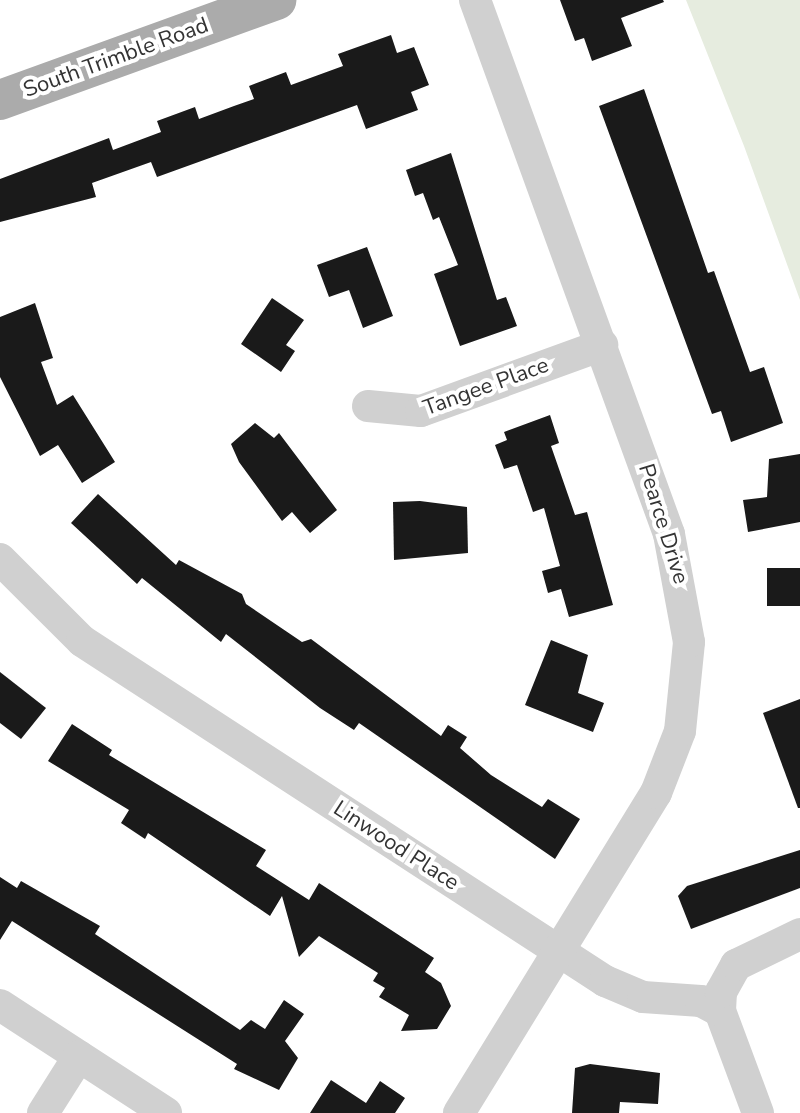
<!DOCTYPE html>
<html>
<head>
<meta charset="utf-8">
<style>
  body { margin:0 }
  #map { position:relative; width:800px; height:1113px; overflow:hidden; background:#fff; font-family:"Nunito Sans",sans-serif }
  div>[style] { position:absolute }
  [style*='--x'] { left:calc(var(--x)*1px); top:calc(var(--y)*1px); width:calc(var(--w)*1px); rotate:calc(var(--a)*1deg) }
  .green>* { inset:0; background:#e6ecdf }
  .building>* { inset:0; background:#1a1a1a; transform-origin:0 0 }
  .minor>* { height:32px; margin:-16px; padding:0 16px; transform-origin:16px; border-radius:16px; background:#d0d0d0 }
  .major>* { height:40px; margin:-20px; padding:0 20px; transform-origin:20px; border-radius:20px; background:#ababab }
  span { translate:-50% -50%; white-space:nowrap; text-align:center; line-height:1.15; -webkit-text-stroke:8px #fff; paint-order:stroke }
  .street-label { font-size:22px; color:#333 }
</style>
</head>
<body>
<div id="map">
  <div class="green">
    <div style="clip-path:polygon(686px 0,800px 0,800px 300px,744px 146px)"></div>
  </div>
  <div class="building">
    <div style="clip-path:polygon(560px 0,663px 0,664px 2px,621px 18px,632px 46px,592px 61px,584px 38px,575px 41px)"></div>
    <div style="clip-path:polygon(391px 35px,397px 53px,414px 47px,429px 85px,411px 92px,418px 110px,366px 129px,357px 105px,157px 177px,151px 162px,92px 183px,96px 197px,0 222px,0 179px,109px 138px,113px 150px,161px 132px,157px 121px,195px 107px,199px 119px,234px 106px,254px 99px,249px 86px,286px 72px,291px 85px,343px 66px,338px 54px)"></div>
    <div style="clip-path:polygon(644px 89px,708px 273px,714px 271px,750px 372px,764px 367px,783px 423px,731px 442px,721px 411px,712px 414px,599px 106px)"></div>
    <div style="clip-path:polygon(451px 153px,497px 300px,506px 297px,517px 326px,460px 346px,434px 274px,458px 265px,439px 217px,433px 220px,423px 193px,415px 196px,406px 170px)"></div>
    <div style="clip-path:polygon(367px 247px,393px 316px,363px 328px,349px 290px,329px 297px,317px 265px)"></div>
    <div style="clip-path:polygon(272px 298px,304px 320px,286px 345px,295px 351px,281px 372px,241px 344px)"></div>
    <div style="clip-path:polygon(35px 303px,53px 358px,41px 362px,57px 405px,73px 395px,115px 462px,82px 483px,58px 445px,40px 456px,0 377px,0 317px)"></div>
    <div style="clip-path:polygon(550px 415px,559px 443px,551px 446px,575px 515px,587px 512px,613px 605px,569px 617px,561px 589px,548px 593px,542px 571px,560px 566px,544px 508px,533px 512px,517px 465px,504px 469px,495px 445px,507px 440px,504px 432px)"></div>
    <div style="clip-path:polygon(255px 423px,274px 438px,279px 433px,337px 510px,310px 533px,292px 512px,282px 521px,239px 462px,231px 444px)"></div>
    <div style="clip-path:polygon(800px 454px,800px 522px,748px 532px,743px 500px,767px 497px,769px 459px)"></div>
    <div style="clip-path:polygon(98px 494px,176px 565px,179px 560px,242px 594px,246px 604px,302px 642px,311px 639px,441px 736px,448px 725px,467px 737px,460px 748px,491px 775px,542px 807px,548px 799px,580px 819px,555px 859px,359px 723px,354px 730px,320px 708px,226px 634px,221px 642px,142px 578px,137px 584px,71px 523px)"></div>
    <div style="clip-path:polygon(420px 501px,467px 507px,468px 553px,394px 560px,393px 502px)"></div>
    <div style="left:800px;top:568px;width:38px;height:33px;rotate:90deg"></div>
    <div style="clip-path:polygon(551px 640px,588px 655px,578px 693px,604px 703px,593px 732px,525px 705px)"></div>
    <div style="clip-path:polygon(0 672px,46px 708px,21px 739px,0 723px)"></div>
    <div style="clip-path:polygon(800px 699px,800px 808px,798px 808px,763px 713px)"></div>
    <div style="clip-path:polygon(72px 724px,112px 750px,109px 755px,266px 850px,256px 866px,309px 900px,319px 883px,434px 958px,425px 972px,441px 983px,451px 1006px,437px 1029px,401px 1031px,409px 1015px,379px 997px,385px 988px,373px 981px,378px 973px,319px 936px,299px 957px,282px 896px,270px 916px,148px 833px,145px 839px,121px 823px,129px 810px,48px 761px)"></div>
    <div style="clip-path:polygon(800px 850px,800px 888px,691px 929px,678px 896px,687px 886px)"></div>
    <div style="clip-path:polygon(0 877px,17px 888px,21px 881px,100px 926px,95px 934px,240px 1030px,251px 1020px,265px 1029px,284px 1000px,304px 1014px,285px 1041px,298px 1058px,279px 1090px,234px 1069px,237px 1064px,12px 921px,0 940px)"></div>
    <div style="clip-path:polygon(590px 1064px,660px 1073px,658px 1104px,620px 1102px,619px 1113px,572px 1113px,575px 1068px)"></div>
    <div style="clip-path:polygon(331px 1080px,366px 1103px,380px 1081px,405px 1098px,395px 1113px,310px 1113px)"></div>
  </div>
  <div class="minor">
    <div style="--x:368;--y:406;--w:53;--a:5.4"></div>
    <div style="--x:421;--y:411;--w:193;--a:-20"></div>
    <div style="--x:0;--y:559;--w:116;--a:45"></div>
    <div style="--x:82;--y:641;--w:624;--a:33.03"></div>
    <div style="--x:605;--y:981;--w:41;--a:22.8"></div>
    <div style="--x:643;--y:997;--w:58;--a:3.9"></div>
    <div style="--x:701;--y:1001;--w:21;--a:28"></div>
    <div style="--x:0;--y:1005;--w:198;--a:33"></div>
    <div style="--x:43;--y:1113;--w:67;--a:-57.7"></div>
    <div style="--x:459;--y:1113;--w:376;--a:-58.4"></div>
    <div style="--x:656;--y:793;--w:66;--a:-68.8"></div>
    <div style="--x:680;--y:731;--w:89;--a:-84.2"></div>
    <div style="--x:689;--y:642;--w:110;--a:-100.5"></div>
    <div style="--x:669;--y:534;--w:568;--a:-109.97"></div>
    <div style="--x:758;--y:1113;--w:109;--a:-110.4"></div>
    <div style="--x:720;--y:1011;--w:19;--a:-87"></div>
    <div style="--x:721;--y:992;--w:31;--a:-61"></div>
    <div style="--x:736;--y:965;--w:71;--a:-25.8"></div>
  </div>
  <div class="major">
    <div style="--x:0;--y:100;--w:294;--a:-19.9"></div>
  </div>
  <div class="street-label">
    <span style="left:116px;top:58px;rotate:-20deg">South Trimble Road</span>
    <span style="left:486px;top:387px;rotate:-20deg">Tangee Place</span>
    <span style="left:663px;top:524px;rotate:73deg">Pearce Drive</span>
    <span style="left:396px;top:846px;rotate:33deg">Linwood Place</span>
  </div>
</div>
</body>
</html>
